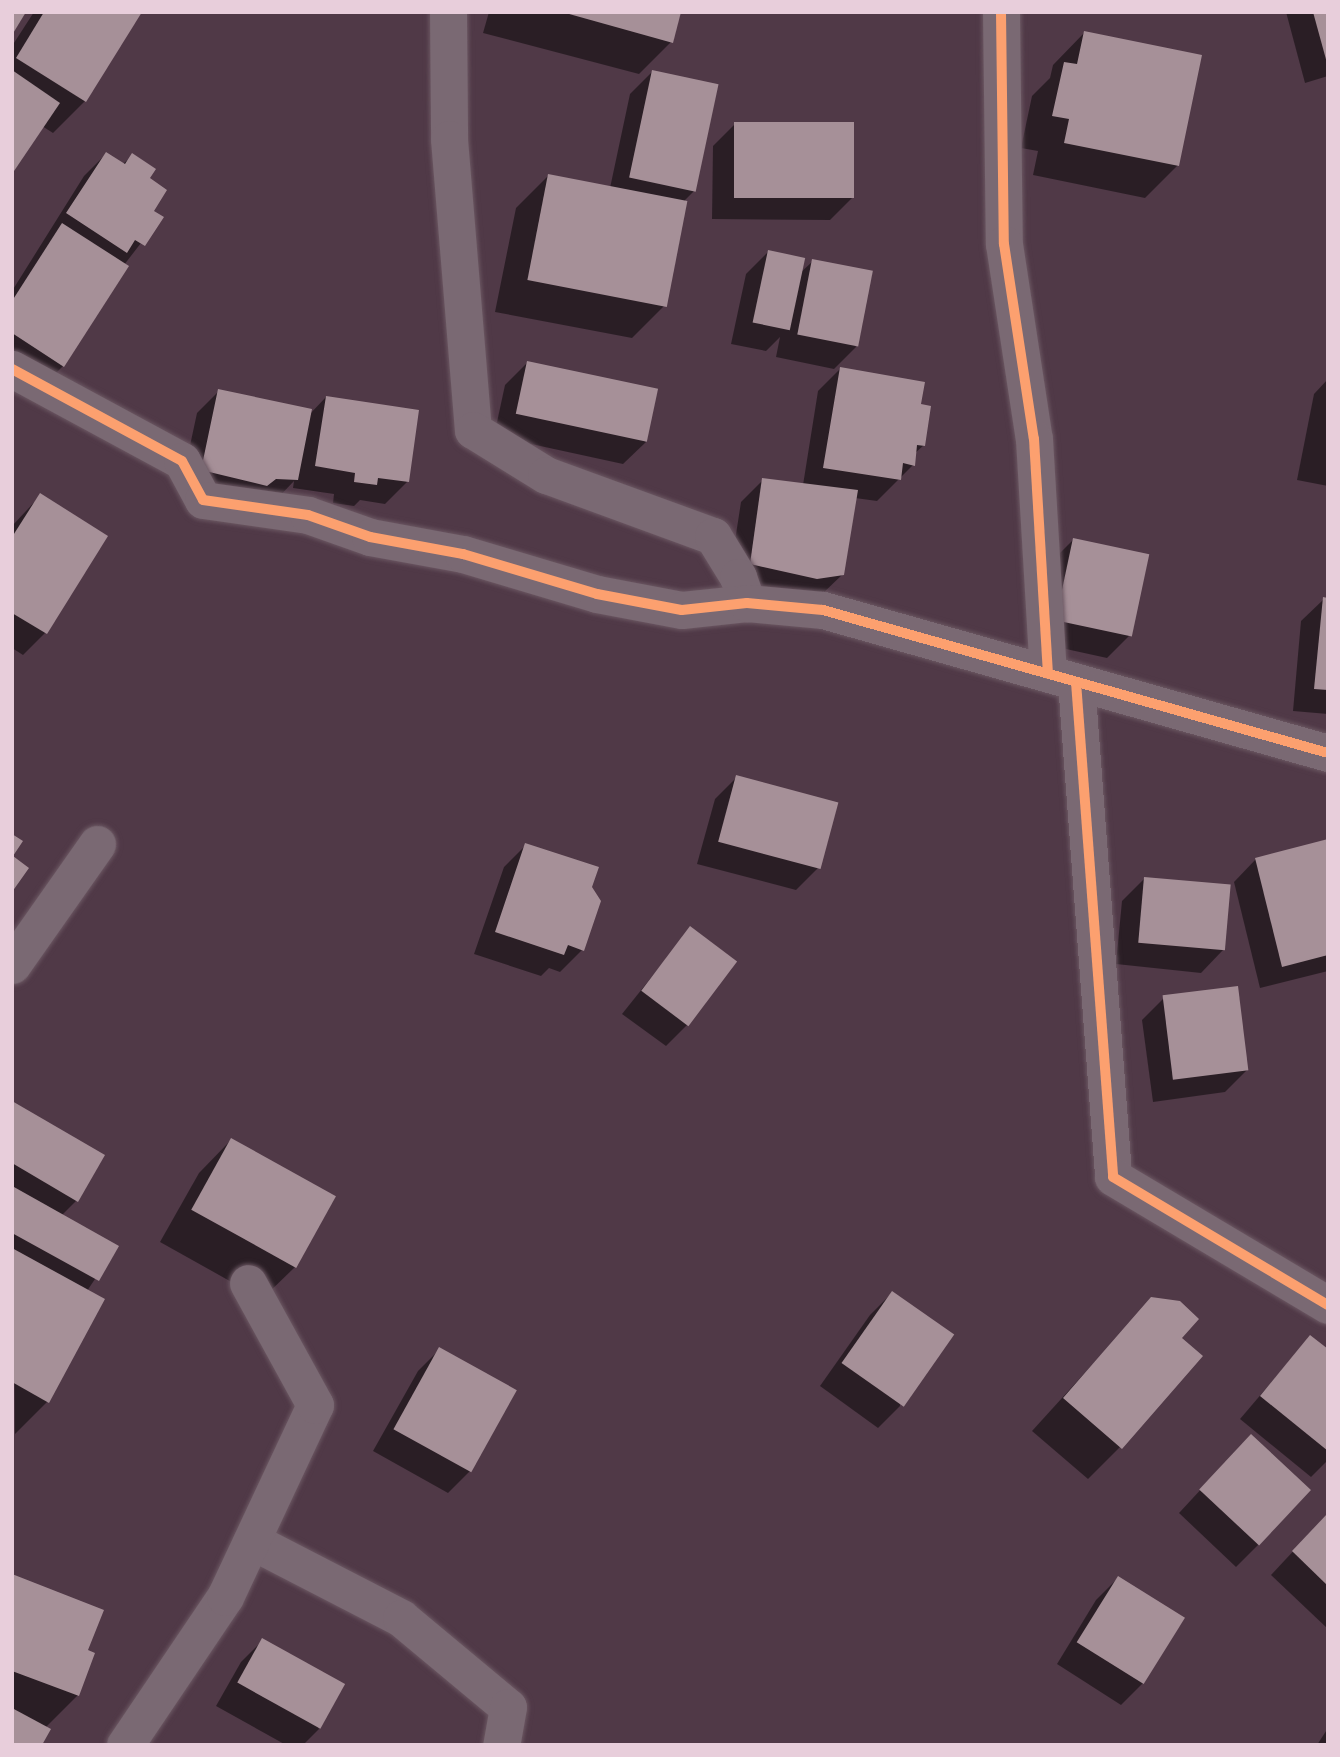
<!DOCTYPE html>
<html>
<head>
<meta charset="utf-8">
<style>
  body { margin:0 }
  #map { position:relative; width:1340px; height:1757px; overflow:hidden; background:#503947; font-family:"Source Sans 3",sans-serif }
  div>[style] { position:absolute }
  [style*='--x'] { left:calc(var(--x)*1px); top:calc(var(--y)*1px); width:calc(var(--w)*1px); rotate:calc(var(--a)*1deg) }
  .shadow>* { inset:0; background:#0007 }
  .building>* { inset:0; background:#a69098; transform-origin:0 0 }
  .roads { filter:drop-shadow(0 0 2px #6b5762) drop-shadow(0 0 2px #6b5762) }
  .minor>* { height:37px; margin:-18.5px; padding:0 18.5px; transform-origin:18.5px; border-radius:18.5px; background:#7a6973 }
  .cycleway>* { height:10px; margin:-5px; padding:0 5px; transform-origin:5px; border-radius:5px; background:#fca06f }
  span { translate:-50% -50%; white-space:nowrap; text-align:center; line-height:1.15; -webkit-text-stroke:7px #4e263d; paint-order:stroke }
  .frame { position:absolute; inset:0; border:14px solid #e8cedb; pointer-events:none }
</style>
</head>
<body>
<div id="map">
  <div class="shadow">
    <div style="clip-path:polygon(34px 12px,140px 12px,85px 101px,53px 133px,42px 126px,12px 171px,12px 46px)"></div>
    <div style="clip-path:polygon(489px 12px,679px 12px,671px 42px,639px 74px,483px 33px)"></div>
    <div style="clip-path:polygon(1286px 12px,1328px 12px,1328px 76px,1305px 83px)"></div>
    <div style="clip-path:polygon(1085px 32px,1178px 165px,1145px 198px,1033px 175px,1038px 151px,1021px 148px,1032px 96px,1050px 78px,1053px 65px)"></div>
    <div style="clip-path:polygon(652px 72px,694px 191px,685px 200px,664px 306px,632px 338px,495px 312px,516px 208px,548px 176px,610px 188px,630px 94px)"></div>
    <div style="clip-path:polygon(735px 124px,852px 198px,830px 220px,712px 219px,713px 146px)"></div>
    <div style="clip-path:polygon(106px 154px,123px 164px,132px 156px,147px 179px,152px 211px,161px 217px,124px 265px,63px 366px,41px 388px,12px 369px,12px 291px,84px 176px)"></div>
    <div style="clip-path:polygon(768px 252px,799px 274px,813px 261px,856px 347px,834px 369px,776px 357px,780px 337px,766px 351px,731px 344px,746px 274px)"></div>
    <div style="clip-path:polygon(527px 363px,646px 442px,623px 464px,494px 436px,505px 385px)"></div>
    <div style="clip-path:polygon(840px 369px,919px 406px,924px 445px,914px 454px,913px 465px,877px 501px,855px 498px,843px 574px,820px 596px,728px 586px,741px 502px,763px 480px,803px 485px,818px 391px)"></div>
    <div style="clip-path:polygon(1328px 379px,1328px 486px,1297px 480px,1314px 394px)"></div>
    <div style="clip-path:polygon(219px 391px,309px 415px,326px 397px,407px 482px,385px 504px,360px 500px,354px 506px,333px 503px,334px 494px,293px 488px,294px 481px,274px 502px,180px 492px,197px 413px)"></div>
    <div style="clip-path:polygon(40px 496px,45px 633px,23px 655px,12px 648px,12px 526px)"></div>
    <div style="clip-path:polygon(1073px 540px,1129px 636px,1107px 658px,1034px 642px,1051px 562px)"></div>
    <div style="clip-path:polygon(1324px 599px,1328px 600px,1328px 714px,1293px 711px,1301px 621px)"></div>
    <div style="clip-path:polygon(737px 777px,818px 868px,796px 890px,697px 864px,715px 799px)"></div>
    <div style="clip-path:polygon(1328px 841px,1328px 971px,1260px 988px,1234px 882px,1256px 859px)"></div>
    <div style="clip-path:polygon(526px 845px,590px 888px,582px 950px,560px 972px,549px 968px,541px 976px,474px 954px,504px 867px)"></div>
    <div style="clip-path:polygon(1145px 878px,1223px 950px,1201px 973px,1116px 964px,1122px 901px)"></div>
    <div style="clip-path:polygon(690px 929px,688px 1024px,666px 1046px,622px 1014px)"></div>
    <div style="clip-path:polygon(1164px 998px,1247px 1070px,1225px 1092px,1153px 1102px,1142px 1020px)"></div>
    <div style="clip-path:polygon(12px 1103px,77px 1200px,61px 1216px,117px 1246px,87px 1291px,47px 1402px,15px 1434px)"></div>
    <div style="clip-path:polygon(231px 1140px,333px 1197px,295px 1267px,262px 1299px,160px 1242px,199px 1173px)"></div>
    <div style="clip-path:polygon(892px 1293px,900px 1406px,878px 1428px,820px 1386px,870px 1315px)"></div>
    <div style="clip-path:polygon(1152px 1299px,1180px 1338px,1120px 1447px,1088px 1479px,1032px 1431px)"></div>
    <div style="clip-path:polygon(1310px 1337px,1328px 1351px,1328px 1460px,1311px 1477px,1240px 1419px)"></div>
    <div style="clip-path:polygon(440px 1349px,515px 1391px,470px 1471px,448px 1493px,373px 1451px,418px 1371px)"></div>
    <div style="clip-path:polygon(1230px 1458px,1258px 1545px,1236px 1567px,1179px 1513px)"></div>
    <div style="clip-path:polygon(1328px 1514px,1328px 1629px,1271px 1575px)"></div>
    <div style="clip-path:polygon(12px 1576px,86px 1651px,78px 1695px,45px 1728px,12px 1745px)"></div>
    <div style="clip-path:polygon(1118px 1578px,1143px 1683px,1121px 1705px,1057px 1664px,1096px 1600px)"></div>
    <div style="clip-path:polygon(263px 1640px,319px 1729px,303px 1745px,286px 1745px,216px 1706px,241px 1662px)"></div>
    <div style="clip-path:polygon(1328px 1728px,1328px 1745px,1317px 1745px)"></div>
  </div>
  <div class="building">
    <div style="clip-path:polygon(12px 12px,26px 12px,12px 35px)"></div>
    <div style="clip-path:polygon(44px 12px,142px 12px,86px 102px,16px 58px)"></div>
    <div style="clip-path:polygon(562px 12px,681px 12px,673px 43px)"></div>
    <div style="clip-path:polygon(1313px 12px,1328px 12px,1328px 63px,1327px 63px)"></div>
    <div style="clip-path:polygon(1084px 31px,1202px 55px,1179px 166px,1064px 143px,1069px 119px,1052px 116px,1064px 62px,1077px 64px)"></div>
    <div style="clip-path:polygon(12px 70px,60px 103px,12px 174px)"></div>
    <div style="left:652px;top:70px;width:68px;height:110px;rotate:12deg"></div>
    <div style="left:734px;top:122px;width:120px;height:76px"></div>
    <div style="clip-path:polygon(106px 152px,125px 164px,132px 153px,156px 169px,150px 178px,167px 190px,154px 211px,164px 217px,145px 246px,135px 240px,127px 253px,66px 213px)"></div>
    <div style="left:548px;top:174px;width:142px;height:108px;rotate:11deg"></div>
    <div style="clip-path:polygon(62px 223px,129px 266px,64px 367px,12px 333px,12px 301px)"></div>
    <div style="left:768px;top:250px;width:38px;height:74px;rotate:12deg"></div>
    <div style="left:812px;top:259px;width:62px;height:77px;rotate:11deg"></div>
    <div style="left:527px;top:361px;width:134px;height:54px;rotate:12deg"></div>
    <div style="clip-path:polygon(840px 367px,925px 382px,921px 404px,931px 406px,925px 446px,917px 445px,915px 466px,903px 463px,901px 480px,823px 468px)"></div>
    <div style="clip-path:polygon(218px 389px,312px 409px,298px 480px,276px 479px,267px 486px,201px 470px)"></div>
    <div style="clip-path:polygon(326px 396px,419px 410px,409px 482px,378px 478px,377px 485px,354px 482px,355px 473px,315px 466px)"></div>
    <div style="clip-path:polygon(762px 478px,858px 490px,844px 575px,817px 579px,750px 564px)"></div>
    <div style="clip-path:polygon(40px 493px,108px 536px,47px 634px,12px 613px,12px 537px)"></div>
    <div style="left:1073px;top:538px;width:78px;height:84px;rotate:12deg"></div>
    <div style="clip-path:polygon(1323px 597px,1328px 598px,1328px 690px,1314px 689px)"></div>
    <div style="left:736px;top:775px;width:106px;height:69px;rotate:15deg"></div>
    <div style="clip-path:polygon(12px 834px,23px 841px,13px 856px,29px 868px,12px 892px)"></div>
    <div style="clip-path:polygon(1328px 839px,1328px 955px,1282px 967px,1255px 858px)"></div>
    <div style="clip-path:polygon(525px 843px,599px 867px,592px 887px,601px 901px,584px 951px,568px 945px,564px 955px,495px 932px)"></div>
    <div style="left:1144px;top:877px;width:87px;height:66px;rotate:5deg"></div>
    <div style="left:690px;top:926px;width:59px;height:81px;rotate:37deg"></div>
    <div style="left:1238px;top:986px;width:85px;height:76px;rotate:83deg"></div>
    <div style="clip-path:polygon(12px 1101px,105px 1155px,78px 1202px,12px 1163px)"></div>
    <div style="left:231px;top:1138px;width:120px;height:82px;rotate:29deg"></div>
    <div style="clip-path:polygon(14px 1187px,119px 1246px,99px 1281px,12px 1233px)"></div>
    <div style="clip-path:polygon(12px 1248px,105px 1299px,49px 1403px,12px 1382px)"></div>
    <div style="left:892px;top:1291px;width:76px;height:88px;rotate:35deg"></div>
    <div style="clip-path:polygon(1151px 1297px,1180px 1301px,1199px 1319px,1182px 1338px,1203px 1356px,1122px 1449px,1063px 1398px)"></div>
    <div style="clip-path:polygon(1310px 1335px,1328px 1349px,1328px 1451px,1260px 1396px)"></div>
    <div style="left:439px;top:1347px;width:89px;height:94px;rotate:29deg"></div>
    <div style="left:1251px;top:1434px;width:82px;height:76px;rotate:43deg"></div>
    <div style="clip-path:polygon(1328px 1513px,1328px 1586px,1292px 1551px)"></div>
    <div style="clip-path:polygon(12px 1574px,104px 1610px,88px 1650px,95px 1653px,79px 1696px,12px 1671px)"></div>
    <div style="left:1118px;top:1576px;width:79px;height:78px;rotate:32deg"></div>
    <div style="left:262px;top:1638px;width:95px;height:51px;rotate:29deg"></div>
    <div style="clip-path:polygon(12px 1708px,51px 1729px,42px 1745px,12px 1745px)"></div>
  </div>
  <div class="roads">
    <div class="minor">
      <div style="--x:448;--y:12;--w:127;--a:89.5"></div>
      <div style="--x:449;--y:139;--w:292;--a:85.3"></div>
      <div style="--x:473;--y:430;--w:86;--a:31.7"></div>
      <div style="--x:546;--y:475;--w:178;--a:20.1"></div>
      <div style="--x:713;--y:536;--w:48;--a:58.6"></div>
      <div style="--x:738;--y:577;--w:28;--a:71"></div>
      <div style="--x:1001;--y:12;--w:232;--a:89.3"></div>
      <div style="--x:1004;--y:244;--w:197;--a:81.3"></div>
      <div style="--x:1034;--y:439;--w:235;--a:86.6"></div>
      <div style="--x:12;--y:369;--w:193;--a:28.4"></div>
      <div style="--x:182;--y:461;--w:44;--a:61.7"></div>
      <div style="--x:203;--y:500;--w:106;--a:8.1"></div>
      <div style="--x:308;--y:515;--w:66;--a:19.5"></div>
      <div style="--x:370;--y:537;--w:95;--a:10.4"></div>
      <div style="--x:463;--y:554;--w:140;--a:16.6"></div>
      <div style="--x:597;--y:594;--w:86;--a:10.7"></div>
      <div style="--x:682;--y:610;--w:65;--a:-6.1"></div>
      <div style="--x:747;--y:603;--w:76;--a:5.3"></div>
      <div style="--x:823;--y:610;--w:525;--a:15.81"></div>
      <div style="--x:1076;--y:682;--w:496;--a:85.7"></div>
      <div style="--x:1113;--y:1177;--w:250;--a:30.8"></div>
      <div style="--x:12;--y:965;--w:148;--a:-54.9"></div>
      <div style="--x:252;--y:1541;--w:168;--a:27.3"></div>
      <div style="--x:401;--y:1618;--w:139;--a:39.8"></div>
      <div style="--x:508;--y:1707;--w:39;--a:100"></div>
      <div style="--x:125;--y:1745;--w:179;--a:-56"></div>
      <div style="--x:225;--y:1597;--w:212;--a:-64.9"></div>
      <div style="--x:315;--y:1405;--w:139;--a:-118.8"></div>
    </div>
  </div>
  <div class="cycleway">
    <div style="--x:1001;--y:12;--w:232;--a:89.3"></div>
    <div style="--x:1004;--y:244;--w:197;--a:81.3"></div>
    <div style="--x:1034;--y:439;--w:235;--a:86.6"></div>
    <div style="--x:12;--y:369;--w:193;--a:28.4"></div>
    <div style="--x:182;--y:461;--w:44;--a:61.7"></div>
    <div style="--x:203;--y:500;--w:106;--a:8.1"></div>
    <div style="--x:308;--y:515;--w:66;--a:19.5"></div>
    <div style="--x:370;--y:537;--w:95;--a:10.4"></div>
    <div style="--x:463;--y:554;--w:140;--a:16.6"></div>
    <div style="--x:597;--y:594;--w:86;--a:10.7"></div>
    <div style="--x:682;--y:610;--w:65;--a:-6.1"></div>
    <div style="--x:747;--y:603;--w:76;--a:5.3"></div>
    <div style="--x:823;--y:610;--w:525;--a:15.81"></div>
    <div style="--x:1076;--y:682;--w:496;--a:85.7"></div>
    <div style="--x:1113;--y:1177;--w:250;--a:30.8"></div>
  </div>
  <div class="frame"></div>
</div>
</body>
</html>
